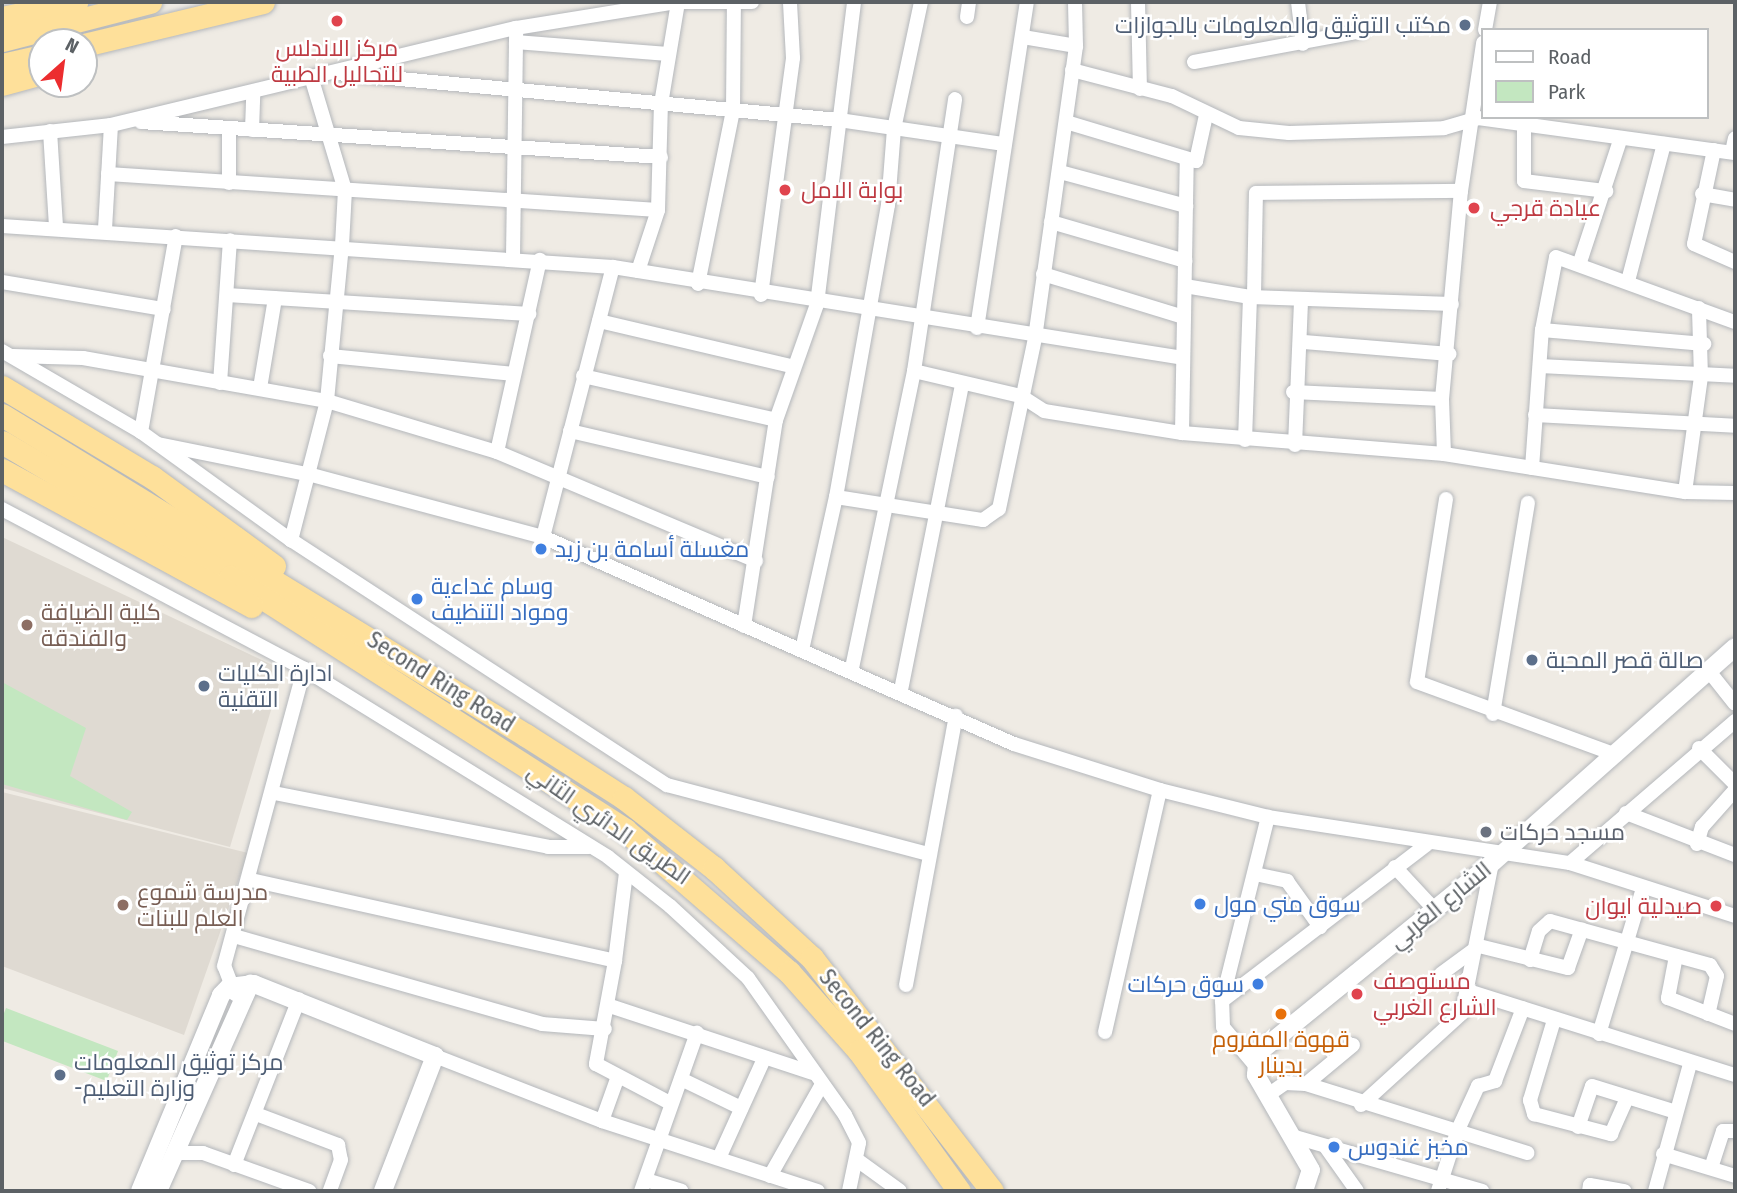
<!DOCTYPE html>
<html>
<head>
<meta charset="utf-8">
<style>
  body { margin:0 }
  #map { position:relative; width:1737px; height:1193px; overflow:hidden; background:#efebe4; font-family:"Fira Sans Condensed",Cairo,sans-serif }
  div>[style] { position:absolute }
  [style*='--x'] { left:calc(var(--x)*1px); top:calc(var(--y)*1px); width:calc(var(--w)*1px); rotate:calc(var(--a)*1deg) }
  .education>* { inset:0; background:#dfdad2 }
  .green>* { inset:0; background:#c3e7c0; transform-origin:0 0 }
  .roads { filter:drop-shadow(0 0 2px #b4b7bb) drop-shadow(0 0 2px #b4b7bb) }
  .minor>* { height:14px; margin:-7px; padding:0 7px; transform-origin:7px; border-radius:7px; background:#fff }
  .tertiary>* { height:18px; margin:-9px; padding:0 9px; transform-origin:9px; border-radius:9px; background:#fff }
  .trunk>* { height:23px; margin:-11.5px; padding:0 11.5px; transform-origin:11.5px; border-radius:11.5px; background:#fee09a }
  .dots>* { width:19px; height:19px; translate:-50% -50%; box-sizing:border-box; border:4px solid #fff; border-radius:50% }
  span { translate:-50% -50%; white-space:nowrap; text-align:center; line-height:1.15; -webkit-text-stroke:5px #fff; paint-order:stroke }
  .service-label { font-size:23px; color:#4e5e75 }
  .right { translate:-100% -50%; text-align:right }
  .left { translate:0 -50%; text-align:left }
  .health-label { font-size:23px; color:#be3a42 }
  .shop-label { font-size:23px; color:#366cbe }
  .education-label { font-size:23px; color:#785e54 }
  .street-label { font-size:23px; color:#5c6165 }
  .worship-label { font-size:23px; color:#5b616d }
  .food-label { font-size:23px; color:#c56008 }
  .frame { position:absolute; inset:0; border:4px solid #5c6165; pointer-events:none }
  .legend { position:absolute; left:1481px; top:28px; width:228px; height:91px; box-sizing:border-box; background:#fff; border:2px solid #bec0c1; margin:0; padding:9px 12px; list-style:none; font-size:21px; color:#5c6165 }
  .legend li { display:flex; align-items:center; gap:14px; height:35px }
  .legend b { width:35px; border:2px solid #bec0c1 }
  .north { position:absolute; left:28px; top:28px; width:70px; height:70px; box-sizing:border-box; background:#fff; border:2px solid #bec0c1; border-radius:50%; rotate:28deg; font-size:19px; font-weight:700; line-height:28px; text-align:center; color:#5c6165 }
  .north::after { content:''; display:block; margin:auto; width:24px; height:32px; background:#ec2d2f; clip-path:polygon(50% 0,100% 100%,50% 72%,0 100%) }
</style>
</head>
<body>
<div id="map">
  <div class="education">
    <div style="clip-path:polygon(2px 537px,283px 670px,230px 847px,2px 788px)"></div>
    <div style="clip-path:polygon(2px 792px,248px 853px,184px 1035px,2px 966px)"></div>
  </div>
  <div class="green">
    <div style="clip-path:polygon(2px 682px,86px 728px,70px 776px,132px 812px,127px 820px,2px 784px)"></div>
    <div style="left:6px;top:1008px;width:120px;height:32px;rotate:21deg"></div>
  </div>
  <div class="roads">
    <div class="minor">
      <div style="--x:679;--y:2;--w:73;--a:0"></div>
      <div style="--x:1138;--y:2;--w:87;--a:88.7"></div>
      <div style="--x:1298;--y:2;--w:42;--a:83.2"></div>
      <div style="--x:967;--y:17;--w:15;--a:-82"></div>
      <div style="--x:1485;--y:30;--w:28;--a:-80"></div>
      <div style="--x:1023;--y:37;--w:54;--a:9.6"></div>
      <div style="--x:516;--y:42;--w:152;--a:4.5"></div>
      <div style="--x:1194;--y:62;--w:170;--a:-10.5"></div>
      <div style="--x:1072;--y:70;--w:103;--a:14.6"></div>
      <div style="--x:1172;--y:96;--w:74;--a:25.5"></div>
      <div style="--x:1239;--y:128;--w:50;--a:5.7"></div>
      <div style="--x:1289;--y:133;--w:155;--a:-1.8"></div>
      <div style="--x:1444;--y:128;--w:35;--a:-16"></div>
      <div style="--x:1478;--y:118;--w:259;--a:7.8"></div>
      <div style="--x:336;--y:73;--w:505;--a:5.34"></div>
      <div style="--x:839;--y:120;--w:167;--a:8.3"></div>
      <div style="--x:312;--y:80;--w:115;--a:73.3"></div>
      <div style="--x:345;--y:190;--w:55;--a:93.1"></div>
      <div style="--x:342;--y:245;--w:157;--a:95.5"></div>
      <div style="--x:327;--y:401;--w:144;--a:104.5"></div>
      <div style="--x:291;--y:540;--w:449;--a:33.1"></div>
      <div style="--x:667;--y:785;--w:271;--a:14.8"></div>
      <div style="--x:141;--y:122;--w:521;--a:3.85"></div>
      <div style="--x:1066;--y:122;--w:136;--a:16.7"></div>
      <div style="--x:1196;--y:161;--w:47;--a:-77.7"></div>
      <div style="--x:1524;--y:124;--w:57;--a:90"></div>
      <div style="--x:1524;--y:181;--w:83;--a:7"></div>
      <div style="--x:252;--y:130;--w:37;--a:-88"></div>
      <div style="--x:50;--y:131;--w:95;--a:86.4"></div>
      <div style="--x:2;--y:137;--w:110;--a:-6.3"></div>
      <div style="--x:111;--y:125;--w:416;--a:-13.5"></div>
      <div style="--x:516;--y:28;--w:163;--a:-9.2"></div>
      <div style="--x:1714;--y:150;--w:96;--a:102"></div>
      <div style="--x:1694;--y:244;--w:45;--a:23.7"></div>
      <div style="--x:1732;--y:152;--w:14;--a:-78"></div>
      <div style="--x:1060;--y:172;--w:131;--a:15.1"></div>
      <div style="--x:108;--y:174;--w:551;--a:3.74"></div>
      <div style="--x:229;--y:183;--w:54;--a:-90"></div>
      <div style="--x:1702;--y:194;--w:34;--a:10"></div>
      <div style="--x:1051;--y:222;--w:140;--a:16.2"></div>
      <div style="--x:2;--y:226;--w:612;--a:3.84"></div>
      <div style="--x:613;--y:267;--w:577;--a:9.07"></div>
      <div style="--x:105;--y:229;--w:104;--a:-86.7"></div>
      <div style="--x:513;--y:257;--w:229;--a:-89.2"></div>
      <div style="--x:1580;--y:262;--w:128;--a:-71.8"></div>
      <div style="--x:638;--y:271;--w:64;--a:-71.8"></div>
      <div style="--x:658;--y:210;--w:106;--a:-88.4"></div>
      <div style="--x:661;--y:104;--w:103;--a:-80.5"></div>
      <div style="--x:1043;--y:274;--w:147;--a:17"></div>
      <div style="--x:1628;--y:281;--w:142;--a:-75.3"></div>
      <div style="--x:2;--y:282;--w:164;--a:9.5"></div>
      <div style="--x:698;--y:284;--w:177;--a:-78.6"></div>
      <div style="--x:733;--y:110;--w:105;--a:-89.5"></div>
      <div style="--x:1185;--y:286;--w:66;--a:9.6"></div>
      <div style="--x:227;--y:295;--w:303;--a:3.6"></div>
      <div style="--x:761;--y:295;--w:239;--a:-82.3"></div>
      <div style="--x:793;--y:58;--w:56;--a:-93.1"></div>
      <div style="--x:1254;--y:295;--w:102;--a:-88.9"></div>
      <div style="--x:1256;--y:193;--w:205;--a:-0.6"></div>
      <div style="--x:599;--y:321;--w:197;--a:13.2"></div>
      <div style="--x:977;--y:328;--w:330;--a:-81.3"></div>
      <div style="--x:1542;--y:330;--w:163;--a:4.9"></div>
      <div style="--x:1304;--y:342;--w:146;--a:4.7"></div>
      <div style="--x:2;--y:351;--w:161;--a:30.2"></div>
      <div style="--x:141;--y:432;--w:185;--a:35.8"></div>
      <div style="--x:13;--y:356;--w:70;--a:1.6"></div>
      <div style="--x:83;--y:358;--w:248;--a:10"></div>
      <div style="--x:327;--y:401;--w:177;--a:16.7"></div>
      <div style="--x:497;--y:452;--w:281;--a:22.8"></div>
      <div style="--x:330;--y:356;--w:185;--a:5.6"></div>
      <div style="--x:1540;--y:366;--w:195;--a:2.9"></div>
      <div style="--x:914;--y:371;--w:110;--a:13.2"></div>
      <div style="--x:1021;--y:396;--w:27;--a:33"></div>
      <div style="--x:1044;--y:411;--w:140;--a:9.1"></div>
      <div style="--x:1182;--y:433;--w:263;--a:4.6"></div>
      <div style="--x:1444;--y:454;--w:244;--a:9"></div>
      <div style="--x:1685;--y:492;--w:50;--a:1.1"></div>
      <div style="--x:583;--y:376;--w:198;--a:12.8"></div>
      <div style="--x:220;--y:383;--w:143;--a:-86"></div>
      <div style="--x:260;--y:388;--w:91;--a:-80.5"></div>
      <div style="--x:1293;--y:392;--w:149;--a:2.7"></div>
      <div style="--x:1535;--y:415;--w:200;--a:3.1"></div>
      <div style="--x:570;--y:431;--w:203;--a:13.1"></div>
      <div style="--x:141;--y:432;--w:199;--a:-79.9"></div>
      <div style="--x:1182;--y:433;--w:274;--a:-89"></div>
      <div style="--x:1245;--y:440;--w:143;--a:-88"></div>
      <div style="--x:1250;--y:297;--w:202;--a:2"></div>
      <div style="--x:158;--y:444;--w:157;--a:11.4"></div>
      <div style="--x:312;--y:475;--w:239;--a:15"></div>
      <div style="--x:543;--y:537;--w:514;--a:23.73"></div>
      <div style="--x:1014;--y:744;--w:153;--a:17.5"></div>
      <div style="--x:1160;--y:790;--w:111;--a:14"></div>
      <div style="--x:1268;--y:817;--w:305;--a:8.7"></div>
      <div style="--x:1570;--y:863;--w:173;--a:17.8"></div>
      <div style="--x:1295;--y:445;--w:146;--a:-87.6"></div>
      <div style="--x:497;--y:452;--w:197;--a:-77.4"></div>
      <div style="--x:1444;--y:454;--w:55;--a:-92.1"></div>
      <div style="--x:1442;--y:399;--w:209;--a:-84.8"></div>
      <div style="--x:1461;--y:191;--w:150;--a:-81.5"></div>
      <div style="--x:1532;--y:468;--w:138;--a:-85.9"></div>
      <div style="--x:1542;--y:330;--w:74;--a:-79.1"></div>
      <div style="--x:1556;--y:257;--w:190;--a:20"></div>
      <div style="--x:1685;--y:492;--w:116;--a:-82.1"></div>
      <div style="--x:1701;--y:377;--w:69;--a:-91.7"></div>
      <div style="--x:836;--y:497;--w:149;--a:8.9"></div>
      <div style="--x:983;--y:520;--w:19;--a:-35"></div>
      <div style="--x:999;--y:509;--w:175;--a:-78.1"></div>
      <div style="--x:1035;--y:338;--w:295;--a:-82"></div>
      <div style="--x:1076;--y:46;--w:44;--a:-91.3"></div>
      <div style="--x:1446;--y:499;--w:185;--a:99"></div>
      <div style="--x:1417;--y:682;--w:212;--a:20.1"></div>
      <div style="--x:2;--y:509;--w:342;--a:27.9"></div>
      <div style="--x:304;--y:669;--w:357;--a:31.7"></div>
      <div style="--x:608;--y:857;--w:79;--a:38.3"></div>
      <div style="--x:670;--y:906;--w:106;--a:42.7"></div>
      <div style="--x:748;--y:978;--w:168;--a:54.7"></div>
      <div style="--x:845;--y:1115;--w:31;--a:63"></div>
      <div style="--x:859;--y:1143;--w:49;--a:101.8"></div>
      <div style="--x:543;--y:537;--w:279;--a:-75.5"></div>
      <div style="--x:744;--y:626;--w:208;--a:-81.2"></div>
      <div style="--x:776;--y:420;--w:123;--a:-70.5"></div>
      <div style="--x:817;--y:304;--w:304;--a:-83"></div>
      <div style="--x:802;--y:650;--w:157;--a:-77.5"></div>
      <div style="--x:836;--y:497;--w:297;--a:-79.9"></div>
      <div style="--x:888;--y:205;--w:76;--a:-85.5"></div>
      <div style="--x:894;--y:129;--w:130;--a:-78"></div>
      <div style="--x:852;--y:668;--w:303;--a:-78.2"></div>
      <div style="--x:914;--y:371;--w:275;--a:-81.4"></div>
      <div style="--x:1708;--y:670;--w:43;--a:51.5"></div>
      <div style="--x:901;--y:690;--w:312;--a:-78.7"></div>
      <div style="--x:1493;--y:714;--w:214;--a:-80.6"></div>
      <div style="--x:1699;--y:748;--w:51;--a:45"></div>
      <div style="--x:274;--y:793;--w:279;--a:11.1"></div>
      <div style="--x:548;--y:847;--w:41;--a:0"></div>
      <div style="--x:1626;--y:813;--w:117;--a:21.1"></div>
      <div style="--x:1697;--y:844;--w:18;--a:-74"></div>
      <div style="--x:1702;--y:827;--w:50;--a:-48.3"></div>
      <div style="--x:1570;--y:863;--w:218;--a:-40.7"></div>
      <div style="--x:1395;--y:867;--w:59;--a:47.1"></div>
      <div style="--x:1255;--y:874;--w:33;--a:12"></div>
      <div style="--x:1287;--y:881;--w:57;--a:54.3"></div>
      <div style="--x:251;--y:880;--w:373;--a:12.5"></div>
      <div style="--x:615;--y:961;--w:89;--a:-82.9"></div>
      <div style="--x:234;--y:936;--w:320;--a:15.9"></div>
      <div style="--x:542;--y:1024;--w:63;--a:4.5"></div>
      <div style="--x:1676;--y:956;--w:43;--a:100.8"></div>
      <div style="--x:1668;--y:998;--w:72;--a:21.2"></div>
      <div style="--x:1530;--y:960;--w:30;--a:-73"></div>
      <div style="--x:1539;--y:931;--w:15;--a:-42"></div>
      <div style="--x:1550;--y:921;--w:166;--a:15.4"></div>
      <div style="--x:1710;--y:965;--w:13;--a:58"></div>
      <div style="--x:1717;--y:976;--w:39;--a:103"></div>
      <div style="--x:615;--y:961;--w:105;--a:100.5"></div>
      <div style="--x:596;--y:1064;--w:84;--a:27.8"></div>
      <div style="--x:1441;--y:974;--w:47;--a:-36.4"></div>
      <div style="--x:1479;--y:946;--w:92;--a:13.9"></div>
      <div style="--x:1568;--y:968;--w:41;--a:-70.3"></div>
      <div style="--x:906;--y:985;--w:274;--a:-79.5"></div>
      <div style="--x:1468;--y:991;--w:280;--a:17.5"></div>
      <div style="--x:235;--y:994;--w:30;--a:-111"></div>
      <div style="--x:224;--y:966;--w:308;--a:-74.9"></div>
      <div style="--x:1222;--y:1001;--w:257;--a:-37.4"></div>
      <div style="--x:610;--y:1006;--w:213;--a:18.3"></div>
      <div style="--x:1554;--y:1020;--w:84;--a:106.7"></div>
      <div style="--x:1530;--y:1100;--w:15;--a:74"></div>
      <div style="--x:1534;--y:1114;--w:80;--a:14.6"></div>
      <div style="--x:1611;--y:1134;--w:39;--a:-66"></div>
      <div style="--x:1105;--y:1032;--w:248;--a:-77.2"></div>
      <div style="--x:1599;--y:1034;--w:152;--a:-73.2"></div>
      <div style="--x:435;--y:1056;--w:179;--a:21.3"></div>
      <div style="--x:602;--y:1121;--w:227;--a:18"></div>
      <div style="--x:1254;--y:1064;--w:48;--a:-130"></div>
      <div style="--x:1223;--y:1027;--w:26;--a:-92"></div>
      <div style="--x:1222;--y:1001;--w:190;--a:-76"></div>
      <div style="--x:681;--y:1079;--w:67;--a:25.8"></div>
      <div style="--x:1306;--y:1084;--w:61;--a:-39.7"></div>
      <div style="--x:1268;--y:1095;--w:21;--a:-35"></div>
      <div style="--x:1285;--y:1083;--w:21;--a:3"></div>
      <div style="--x:1306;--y:1084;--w:232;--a:17.3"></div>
      <div style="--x:1361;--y:1105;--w:137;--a:-42.3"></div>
      <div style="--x:1462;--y:1013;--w:153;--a:-78.7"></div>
      <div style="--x:256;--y:1114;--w:88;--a:20.7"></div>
      <div style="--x:338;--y:1145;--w:15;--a:79"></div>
      <div style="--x:341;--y:1160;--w:33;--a:110"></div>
      <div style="--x:602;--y:1121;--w:45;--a:-70.3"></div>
      <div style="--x:1578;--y:1127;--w:43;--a:-71.1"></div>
      <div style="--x:1592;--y:1086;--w:88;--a:17.2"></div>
      <div style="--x:1295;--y:1137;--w:195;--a:16.1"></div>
      <div style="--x:1325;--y:1146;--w:55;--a:54.6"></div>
      <div style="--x:174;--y:1153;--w:29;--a:0"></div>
      <div style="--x:203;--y:1153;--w:113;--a:19.7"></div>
      <div style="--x:1663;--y:1154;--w:75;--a:17"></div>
      <div style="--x:719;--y:1158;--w:109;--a:-65.6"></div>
      <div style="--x:860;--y:1162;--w:49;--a:35.9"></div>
      <div style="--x:234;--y:1165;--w:178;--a:-68.6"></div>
      <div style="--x:1711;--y:1168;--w:39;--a:-72"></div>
      <div style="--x:1723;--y:1131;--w:12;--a:0"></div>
      <div style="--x:770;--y:1176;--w:103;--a:-60.5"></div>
      <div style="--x:646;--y:1180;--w:37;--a:17"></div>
      <div style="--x:641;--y:1191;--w:168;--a:-70.5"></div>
      <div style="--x:1438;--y:1191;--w:62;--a:-72.1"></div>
      <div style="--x:1457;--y:1132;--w:51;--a:-65.5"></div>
      <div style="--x:1478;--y:1086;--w:18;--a:-16"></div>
      <div style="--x:1495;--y:1081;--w:78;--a:-69"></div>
      <div style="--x:1589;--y:1191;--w:6;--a:-81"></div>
      <div style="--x:1590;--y:1185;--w:35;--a:10"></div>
      <div style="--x:1655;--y:1191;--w:132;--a:-74.6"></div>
    </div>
    <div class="tertiary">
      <div style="--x:140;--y:1191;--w:212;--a:-67.5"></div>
      <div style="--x:221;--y:995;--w:11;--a:-45"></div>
      <div style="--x:229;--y:987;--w:25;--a:-7"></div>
      <div style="--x:254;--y:984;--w:195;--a:21.7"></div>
      <div style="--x:435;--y:1056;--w:145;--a:111.1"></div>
      <div style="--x:158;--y:1191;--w:227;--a:-66"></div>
      <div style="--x:1304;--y:1191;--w:22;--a:-72"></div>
      <div style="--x:1311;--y:1170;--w:110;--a:-120.1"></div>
      <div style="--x:1256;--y:1075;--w:22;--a:-85"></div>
      <div style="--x:1258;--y:1053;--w:301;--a:-39.1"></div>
      <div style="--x:1492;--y:863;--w:325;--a:-41.6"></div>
    </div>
    <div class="trunk">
      <div style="--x:2;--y:18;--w:76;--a:-12.2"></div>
      <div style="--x:2;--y:40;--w:153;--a:-14.4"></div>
      <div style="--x:84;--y:45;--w:184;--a:-13.5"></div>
      <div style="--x:2;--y:65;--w:41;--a:-12.7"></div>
      <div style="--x:2;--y:84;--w:41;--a:-15.4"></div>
      <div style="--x:2;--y:387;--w:175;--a:31"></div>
      <div style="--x:152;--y:477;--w:151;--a:36.1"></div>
      <div style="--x:2;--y:415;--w:615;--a:31.44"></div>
      <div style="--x:527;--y:736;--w:115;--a:32.6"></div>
      <div style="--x:624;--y:798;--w:114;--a:37.9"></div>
      <div style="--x:714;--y:868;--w:133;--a:42.6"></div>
      <div style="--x:812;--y:958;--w:294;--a:52.3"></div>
      <div style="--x:2;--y:442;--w:265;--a:30.6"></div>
      <div style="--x:230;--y:577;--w:469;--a:32.6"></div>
      <div style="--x:625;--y:830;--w:217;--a:40.9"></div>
      <div style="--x:789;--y:972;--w:106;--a:48.5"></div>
      <div style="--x:859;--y:1051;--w:172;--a:54.5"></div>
      <div style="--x:2;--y:470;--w:284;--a:28.6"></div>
    </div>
  </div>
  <div class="dots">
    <div style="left:337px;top:21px;background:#e0444e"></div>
    <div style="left:1465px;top:25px;background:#5c6f8a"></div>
    <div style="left:785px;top:190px;background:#e0444e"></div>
    <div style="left:1474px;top:208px;background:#e0444e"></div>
    <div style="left:541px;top:549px;background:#3f7fe0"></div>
    <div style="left:417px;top:599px;background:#3f7fe0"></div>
    <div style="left:27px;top:625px;background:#8d6e63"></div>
    <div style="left:1532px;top:660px;background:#5c6f8a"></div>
    <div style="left:204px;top:686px;background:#5c6f8a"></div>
    <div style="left:1486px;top:832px;background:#6b7280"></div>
    <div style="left:1200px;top:904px;background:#3f7fe0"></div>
    <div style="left:123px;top:905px;background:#8d6e63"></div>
    <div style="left:1716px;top:906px;background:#e0444e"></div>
    <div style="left:1258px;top:984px;background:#3f7fe0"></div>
    <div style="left:1357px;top:994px;background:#e0444e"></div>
    <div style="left:1281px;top:1014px;background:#e8710a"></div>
    <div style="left:60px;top:1075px;background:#5c6f8a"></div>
    <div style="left:1334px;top:1147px;background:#3f7fe0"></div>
  </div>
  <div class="service-label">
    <span class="right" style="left:1451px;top:25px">مكتب التوثيق والمعلومات بالجوازات</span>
    <span class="left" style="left:1546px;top:660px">صالة قصر المحبة</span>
    <span class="left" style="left:218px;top:686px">ادارة الكليات<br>التقنية</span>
    <span class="left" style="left:74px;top:1075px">مركز توثيق المعلومات<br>-وزارة التعليم</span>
  </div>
  <div class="health-label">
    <span style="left:337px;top:61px">مركز الاندلس<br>للتحاليل الطبية</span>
    <span class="left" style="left:801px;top:190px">بوابة الامل</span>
    <span class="left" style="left:1490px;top:208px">عيادة قرجي</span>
    <span class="right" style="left:1702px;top:906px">صيدلية ايوان</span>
    <span class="left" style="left:1373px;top:994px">مستوصف<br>الشارع الغربي</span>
  </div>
  <div class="shop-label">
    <span class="left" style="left:555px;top:549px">مغسلة أسامة بن زيد</span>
    <span class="left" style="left:431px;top:599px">وسام غداءية<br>ومواد التنظيف</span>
    <span class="left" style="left:1214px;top:904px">سوق مني مول</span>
    <span class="right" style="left:1244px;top:984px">سوق حركات</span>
    <span class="left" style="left:1348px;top:1147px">مخبز غندوس</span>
  </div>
  <div class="education-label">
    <span class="left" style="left:41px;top:625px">كلية الضيافة<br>والفندقة</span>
    <span class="left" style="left:137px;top:905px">مدرسة شموع<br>العلم للبنات</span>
  </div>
  <div class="street-label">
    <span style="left:441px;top:682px;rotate:32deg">Second Ring Road</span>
    <span style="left:609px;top:824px;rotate:35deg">الطريق الدائري الثاني</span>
    <span style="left:1440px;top:905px;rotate:-39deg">الشارع الغربي</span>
    <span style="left:877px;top:1038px;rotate:51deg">Second Ring Road</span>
  </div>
  <div class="worship-label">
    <span class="left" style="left:1500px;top:832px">مسجد حركات</span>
  </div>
  <div class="food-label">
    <span style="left:1281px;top:1052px">قهوة المفروم<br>بدينار</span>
  </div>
  <div class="frame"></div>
  <ul class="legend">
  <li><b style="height:9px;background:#fff"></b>Road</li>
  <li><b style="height:19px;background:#c3e7c0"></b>Park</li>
  </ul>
  <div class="north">N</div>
</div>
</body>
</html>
